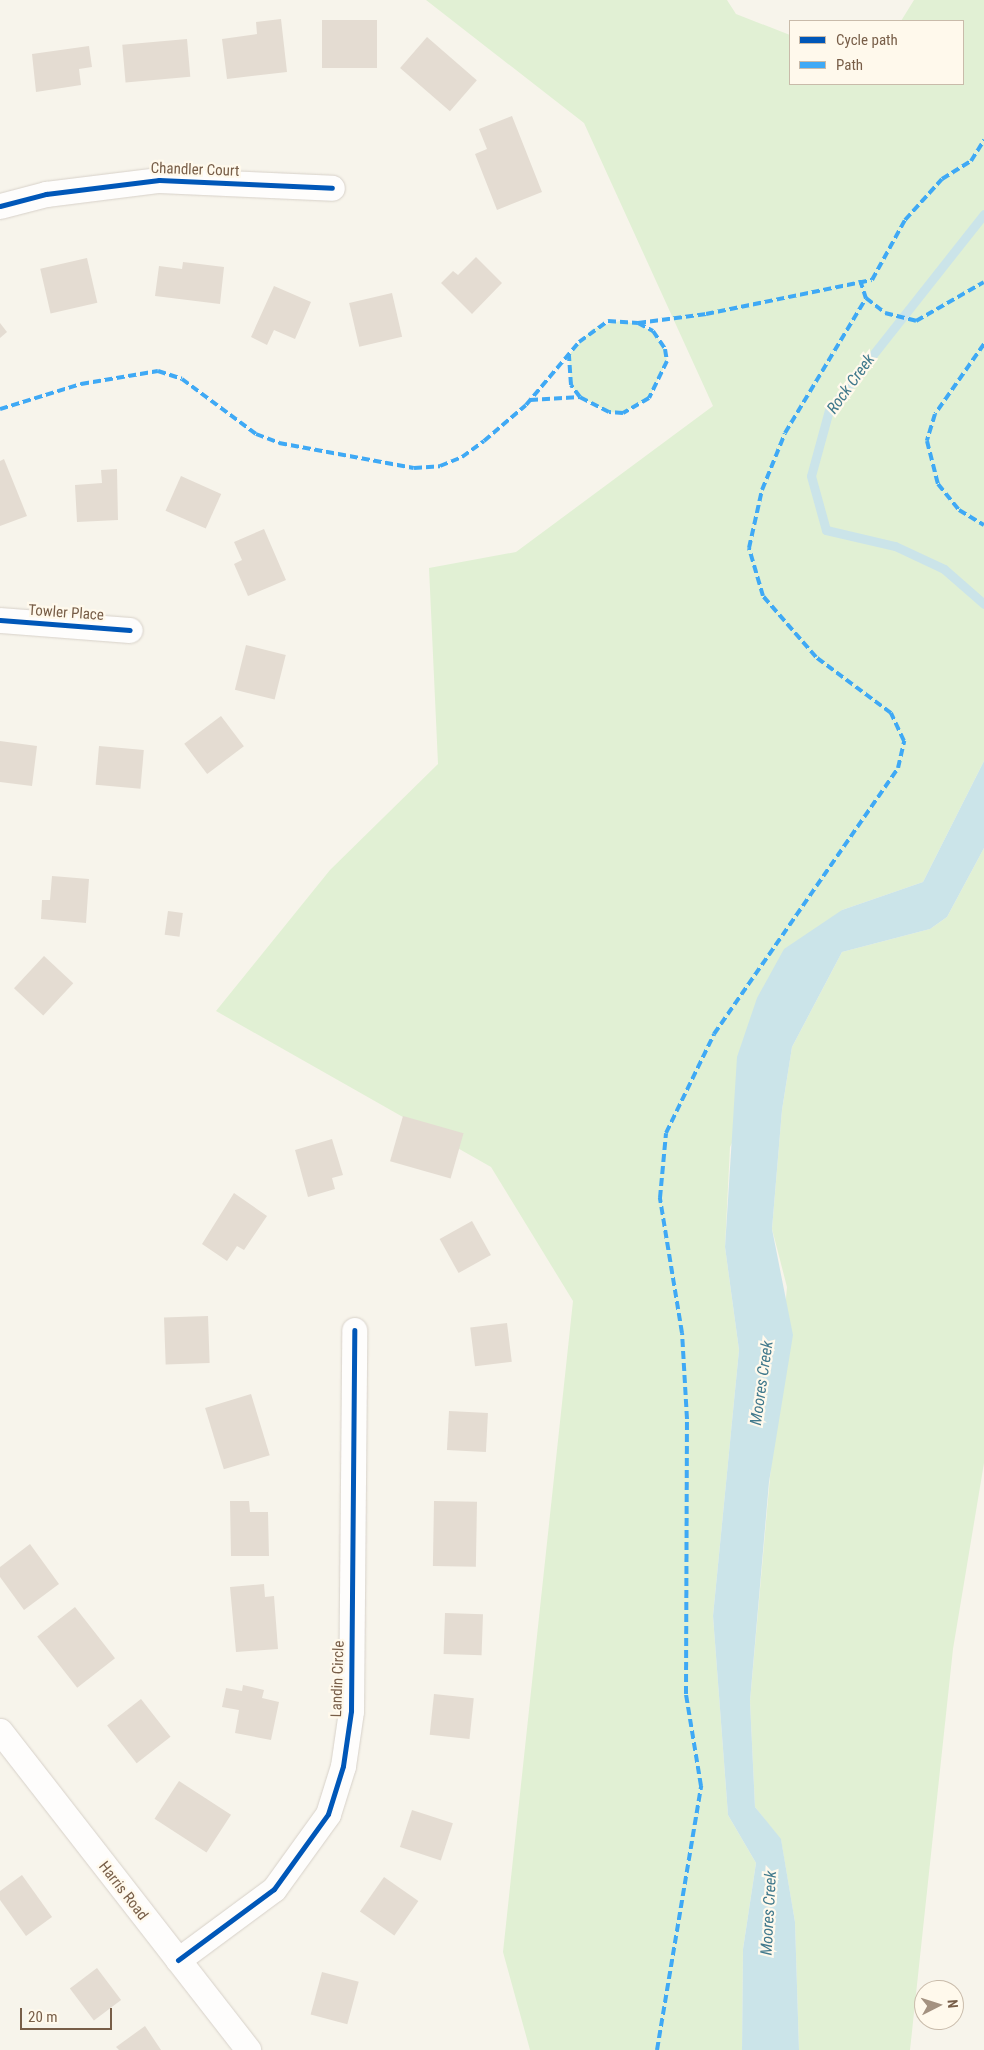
<!DOCTYPE html>
<html>
<head>
<meta charset="utf-8">
<style>
  body { margin:0 }
  #map { position:relative; width:984px; height:2050px; overflow:hidden; background:#f7f4eb; font-family:"Roboto Condensed",sans-serif }
  div>[style] { position:absolute }
  [style*='--x'] { left:calc(var(--x)*1px); top:calc(var(--y)*1px); width:calc(var(--w)*1px); rotate:calc(var(--a)*1deg) }
  .green>* { inset:0; background:#e1f0d4 }
  .water>* { inset:0; background:#cbe4e9 }
  .stream>* { height:9px; margin:-4.5px; padding:0 4.5px; transform-origin:4.5px; border-radius:4.5px; background:#cbe4e9 }
  .building>* { inset:0; background:#e4dcd2; transform-origin:0 0 }
  .roads { filter:drop-shadow(0 0 1px #d7d1c9) drop-shadow(0 0 1px #d7d1c9) }
  .minor>* { height:25px; margin:-12.5px; padding:0 12.5px; transform-origin:12.5px; border-radius:12.5px; background:#fefdfc }
  .quiet>* { height:4px; margin-top:-2px; transform-origin:0; background:repeating-linear-gradient(90deg,#3fa9f5 0 8px,transparent 0 12px) }
  .cycleway>* { height:5px; margin:-2.5px; padding:0 2.5px; transform-origin:2.5px; border-radius:2.5px; background:#0057b8 }
  span { translate:-50% -50%; white-space:nowrap; text-align:center; line-height:1.15; -webkit-text-stroke:4.5px #fff9ec; paint-order:stroke }
  .street-label { font-size:15px; color:#785e48 }
  .water-label { font-size:16px; color:#41798c; font-style:italic }
  .legend { position:absolute; left:789px; top:20px; width:175px; height:65px; box-sizing:border-box; background:#fff9ec; border:1px solid #c9bbaa; margin:0; padding:6px 9px; list-style:none; font-size:15px; color:#785e48 }
  .legend li { display:flex; align-items:center; gap:10px; height:25px }
  .legend b { width:25px; border:1px solid #c9bbaa }
  .north { position:absolute; left:914px; top:1980px; width:50px; height:50px; box-sizing:border-box; background:#fff9ec; border:1px solid #c9bbaa; border-radius:50%; rotate:85deg; font-size:14px; font-weight:700; line-height:20px; text-align:center; color:#785e48 }
  .north::after { content:''; display:block; margin:auto; width:18px; height:22px; background:#a49281; clip-path:polygon(50% 0,100% 100%,50% 72%,0 100%) }
  .scale { position:absolute; left:20px; top:2008px; width:92px; height:22px; box-sizing:border-box; border:2px solid #785e48; border-top:0; padding-left:6px; font-size:15px; line-height:18px; white-space:nowrap; color:#785e48; -webkit-text-stroke:4px #fff9ec; paint-order:stroke }
</style>
</head>
<body>
<div id="map">
  <div class="green">
    <div style="clip-path:polygon(426px 0,727px 0,736px 14px,790px 35px,790px 84px,963px 84px,963px 21px,901px 21px,914px 0,984px 0,984px 761px,923px 882px,842px 910px,730px 1147px,725px 1247px,739px 1350px,713px 1616px,728px 1815px,756px 1863px,743px 1949px,742px 2050px,530px 2050px,503px 1952px,573px 1301px,491px 1167px,216px 1011px,330px 870px,438px 764px,429px 568px,516px 552px,713px 406px,584px 123px)"></div>
    <div style="clip-path:polygon(623px 320px,653px 331px,665px 349px,667px 361px,649px 398px,623px 413px,609px 412px,580px 397px,571px 385px,569px 355px,592px 329px)"></div>
    <div style="clip-path:polygon(984px 848px,984px 1463px,953px 1649px,910px 2050px,799px 2050px,795px 1922px,781px 1840px,755px 1807px,750px 1701px,787px 1287px,772px 1229px,782px 1110px,792px 1047px,842px 952px,930px 929px,947px 917px)"></div>
  </div>
  <div class="water">
    <div style="clip-path:polygon(984px 761px,984px 848px,947px 917px,930px 929px,842px 952px,792px 1047px,782px 1110px,772px 1229px,793px 1335px,769px 1482px,750px 1701px,755px 1807px,781px 1839px,795px 1922px,799px 2050px,742px 2050px,743px 1949px,756px 1863px,728px 1815px,713px 1616px,739px 1350px,725px 1247px,737px 1057px,757px 998px,784px 949px,842px 910px,923px 882px)"></div>
  </div>
  <div class="stream">
    <div style="--x:984;--y:214;--w:250;--a:128.3"></div>
    <div style="--x:829;--y:410;--w:68;--a:105.3"></div>
    <div style="--x:811;--y:476;--w:56;--a:74.5"></div>
    <div style="--x:826;--y:530;--w:71;--a:13.1"></div>
    <div style="--x:895;--y:546;--w:54;--a:25.1"></div>
    <div style="--x:944;--y:569;--w:53;--a:41.2"></div>
  </div>
  <div class="building">
    <div style="clip-path:polygon(281px 19px,287px 72px,227px 79px,222px 39px,257px 34px,256px 22px)"></div>
    <div style="left:377px;top:20px;width:48px;height:55px;rotate:90deg"></div>
    <div style="left:427px;top:37px;width:66px;height:41px;rotate:41deg"></div>
    <div style="left:187px;top:39px;width:38px;height:65px;rotate:85deg"></div>
    <div style="clip-path:polygon(89px 46px,92px 67px,79px 69px,81px 85px,36px 92px,32px 54px)"></div>
    <div style="clip-path:polygon(512px 116px,542px 192px,497px 210px,475px 154px,487px 149px,479px 129px)"></div>
    <div style="clip-path:polygon(476px 257px,502px 283px,472px 314px,441px 283px,453px 271px,458px 275px)"></div>
    <div style="left:87px;top:258px;width:46px;height:48px;rotate:77deg"></div>
    <div style="clip-path:polygon(183px 262px,224px 267px,220px 304px,155px 296px,159px 266px,182px 269px)"></div>
    <div style="clip-path:polygon(274px 286px,311px 302px,295px 339px,274px 330px,267px 345px,251px 337px)"></div>
    <div style="left:392px;top:293px;width:45px;height:44px;rotate:77deg"></div>
    <div style="clip-path:polygon(0 323px,7px 332px,0 338px)"></div>
    <div style="clip-path:polygon(4px 459px,27px 516px,0 526px,0 461px)"></div>
    <div style="clip-path:polygon(117px 469px,118px 520px,77px 522px,75px 485px,102px 483px,101px 470px)"></div>
    <div style="left:181px;top:476px;width:44px;height:38px;rotate:24deg"></div>
    <div style="clip-path:polygon(264px 529px,286px 580px,248px 596px,234px 564px,242px 560px,234px 542px)"></div>
    <div style="left:246px;top:645px;width:41px;height:46px;rotate:14deg"></div>
    <div style="left:221px;top:716px;width:38px;height:46px;rotate:53deg"></div>
    <div style="clip-path:polygon(0 741px,37px 746px,32px 786px,0 782px)"></div>
    <div style="left:99px;top:746px;width:45px;height:39px;rotate:5deg"></div>
    <div style="clip-path:polygon(52px 876px,89px 879px,86px 923px,41px 919px,42px 900px,50px 900px)"></div>
    <div style="left:168px;top:911px;width:15px;height:24px;rotate:8deg"></div>
    <div style="left:44px;top:956px;width:40px;height:44px;rotate:43deg"></div>
    <div style="left:403px;top:1116px;width:63px;height:47px;rotate:16deg"></div>
    <div style="clip-path:polygon(332px 1139px,343px 1175px,332px 1178px,335px 1189px,308px 1197px,295px 1150px)"></div>
    <div style="clip-path:polygon(234px 1193px,267px 1216px,244px 1250px,237px 1246px,227px 1261px,202px 1244px)"></div>
    <div style="left:472px;top:1221px;width:39px;height:37px;rotate:61deg"></div>
    <div style="left:208px;top:1316px;width:47px;height:44px;rotate:88deg"></div>
    <div style="left:507px;top:1323px;width:39px;height:37px;rotate:83deg"></div>
    <div style="left:251px;top:1394px;width:64px;height:48px;rotate:73deg"></div>
    <div style="left:449px;top:1411px;width:39px;height:39px;rotate:3deg"></div>
    <div style="clip-path:polygon(230px 1501px,249px 1501px,250px 1512px,268px 1512px,269px 1556px,231px 1556px)"></div>
    <div style="left:434px;top:1501px;width:43px;height:65px;rotate:1deg"></div>
    <div style="clip-path:polygon(30px 1544px,59px 1584px,24px 1610px,0 1577px,0 1567px)"></div>
    <div style="clip-path:polygon(264px 1584px,265px 1597px,274px 1596px,278px 1649px,236px 1652px,230px 1587px)"></div>
    <div style="left:75px;top:1607px;width:65px;height:48px;rotate:52deg"></div>
    <div style="left:445px;top:1613px;width:38px;height:41px;rotate:2deg"></div>
    <div style="clip-path:polygon(243px 1685px,264px 1690px,262px 1698px,279px 1702px,271px 1740px,235px 1733px,239px 1710px,222px 1707px,226px 1688px,242px 1691px)"></div>
    <div style="left:434px;top:1694px;width:40px;height:41px;rotate:6deg"></div>
    <div style="left:141px;top:1699px;width:48px;height:43px;rotate:52deg"></div>
    <div style="left:179px;top:1781px;width:62px;height:45px;rotate:33deg"></div>
    <div style="left:412px;top:1810px;width:43px;height:39px;rotate:18deg"></div>
    <div style="clip-path:polygon(22px 1875px,52px 1917px,26px 1936px,0 1900px,0 1891px)"></div>
    <div style="left:384px;top:1877px;width:42px;height:42px;rotate:35deg"></div>
    <div style="left:97px;top:1968px;width:40px;height:34px;rotate:53deg"></div>
    <div style="left:322px;top:1972px;width:38px;height:44px;rotate:15deg"></div>
    <div style="clip-path:polygon(145px 2026px,161px 2050px,119px 2050px,116px 2047px)"></div>
  </div>
  <div class="roads">
    <div class="minor">
      <div style="--x:0;--y:206;--w:48;--a:-14.6"></div>
      <div style="--x:46;--y:194;--w:114;--a:-7.1"></div>
      <div style="--x:159;--y:180;--w:173;--a:2.6"></div>
      <div style="--x:0;--y:620;--w:130;--a:4.4"></div>
      <div style="--x:0;--y:1731;--w:404;--a:52.1"></div>
      <div style="--x:178;--y:1960;--w:119;--a:-36.5"></div>
      <div style="--x:274;--y:1889;--w:92;--a:-54.2"></div>
      <div style="--x:328;--y:1814;--w:50;--a:-72.6"></div>
      <div style="--x:343;--y:1766;--w:56;--a:-81.7"></div>
      <div style="--x:351;--y:1711;--w:381;--a:-89.5"></div>
    </div>
  </div>
  <div class="quiet">
    <div style="--x:860;--y:280;--w:19;--a:72"></div>
    <div style="--x:638;--y:323;--w:69;--a:-7.5"></div>
    <div style="--x:706;--y:314;--w:169;--a:-11.6"></div>
    <div style="--x:872;--y:280;--w:68;--a:-61.2"></div>
    <div style="--x:905;--y:220;--w:55;--a:-47.9"></div>
    <div style="--x:942;--y:179;--w:34;--a:-32"></div>
    <div style="--x:971;--y:161;--w:25;--a:-58"></div>
    <div style="--x:984;--y:344;--w:85;--a:125"></div>
    <div style="--x:935;--y:414;--w:28;--a:107"></div>
    <div style="--x:927;--y:441;--w:44;--a:75.7"></div>
    <div style="--x:938;--y:484;--w:33;--a:51"></div>
    <div style="--x:959;--y:510;--w:29;--a:31"></div>
    <div style="--x:530;--y:400;--w:50;--a:-3.4"></div>
    <div style="--x:0;--y:409;--w:85;--a:-17.2"></div>
    <div style="--x:81;--y:384;--w:78;--a:-9.6"></div>
    <div style="--x:158;--y:371;--w:25;--a:18"></div>
    <div style="--x:182;--y:379;--w:92;--a:36.6"></div>
    <div style="--x:256;--y:434;--w:25;--a:21"></div>
    <div style="--x:279;--y:443;--w:137;--a:10.5"></div>
    <div style="--x:414;--y:468;--w:26;--a:-4"></div>
    <div style="--x:440;--y:466;--w:24;--a:-22"></div>
    <div style="--x:462;--y:457;--w:27;--a:-36"></div>
    <div style="--x:484;--y:441;--w:55;--a:-40.6"></div>
    <div style="--x:526;--y:405;--w:82;--a:-49.9"></div>
    <div style="--x:579;--y:342;--w:36;--a:-36"></div>
    <div style="--x:608;--y:321;--w:30;--a:4"></div>
    <div style="--x:638;--y:323;--w:17;--a:28"></div>
    <div style="--x:653;--y:331;--w:22;--a:56"></div>
    <div style="--x:665;--y:349;--w:12;--a:81"></div>
    <div style="--x:667;--y:361;--w:41;--a:115.9"></div>
    <div style="--x:649;--y:398;--w:30;--a:150"></div>
    <div style="--x:623;--y:413;--w:14;--a:-176"></div>
    <div style="--x:609;--y:412;--w:33;--a:-153"></div>
    <div style="--x:580;--y:397;--w:15;--a:-127"></div>
    <div style="--x:571;--y:385;--w:30;--a:-94"></div>
    <div style="--x:657;--y:2050;--w:268;--a:-80.5"></div>
    <div style="--x:701;--y:1786;--w:93;--a:-99.3"></div>
    <div style="--x:686;--y:1694;--w:275;--a:-89.8"></div>
    <div style="--x:687;--y:1419;--w:86;--a:-93.3"></div>
    <div style="--x:682;--y:1333;--w:137;--a:-99.3"></div>
    <div style="--x:660;--y:1198;--w:65;--a:-84.7"></div>
    <div style="--x:666;--y:1133;--w:110;--a:-64.1"></div>
    <div style="--x:714;--y:1034;--w:323;--a:-55.3"></div>
    <div style="--x:898;--y:768;--w:28;--a:-77"></div>
    <div style="--x:904;--y:741;--w:31;--a:-115"></div>
    <div style="--x:891;--y:713;--w:94;--a:-143.3"></div>
    <div style="--x:816;--y:657;--w:81;--a:-131"></div>
    <div style="--x:763;--y:596;--w:50;--a:-106.3"></div>
    <div style="--x:749;--y:548;--w:59;--a:-77.4"></div>
    <div style="--x:762;--y:490;--w:61;--a:-68"></div>
    <div style="--x:785;--y:433;--w:157;--a:-59"></div>
    <div style="--x:866;--y:298;--w:24;--a:38"></div>
    <div style="--x:885;--y:313;--w:32;--a:14"></div>
    <div style="--x:916;--y:321;--w:78;--a:-29.8"></div>
  </div>
  <div class="cycleway">
    <div style="--x:0;--y:206;--w:48;--a:-14.6"></div>
    <div style="--x:46;--y:194;--w:114;--a:-7.1"></div>
    <div style="--x:159;--y:180;--w:173;--a:2.6"></div>
    <div style="--x:0;--y:620;--w:130;--a:4.4"></div>
    <div style="--x:178;--y:1960;--w:119;--a:-36.5"></div>
    <div style="--x:274;--y:1889;--w:92;--a:-54.2"></div>
    <div style="--x:328;--y:1814;--w:50;--a:-72.6"></div>
    <div style="--x:343;--y:1766;--w:56;--a:-81.7"></div>
    <div style="--x:351;--y:1711;--w:381;--a:-89.5"></div>
  </div>
  <div class="street-label">
    <span style="left:195px;top:170px;rotate:2deg">Chandler Court</span>
    <span style="left:66px;top:613px;rotate:4deg">Towler Place</span>
    <span style="left:338px;top:1679px;rotate:-88deg">Landin Circle</span>
    <span style="left:123px;top:1891px;rotate:52deg">Harris Road</span>
  </div>
  <div class="water-label">
    <span style="left:851px;top:384px;rotate:-54deg">Rock Creek</span>
    <span style="left:762px;top:1383px;rotate:-82deg">Moores Creek</span>
    <span style="left:769px;top:1913px;rotate:-87deg">Moores Creek</span>
  </div>
  <ul class="legend">
  <li><b style="height:6px;background:#0057b8"></b>Cycle path</li>
  <li><b style="height:6px;background:#3fa9f5"></b>Path</li>
  </ul>
  <div class="north">N</div>
  <div class="scale">20 m</div>
</div>
</body>
</html>
